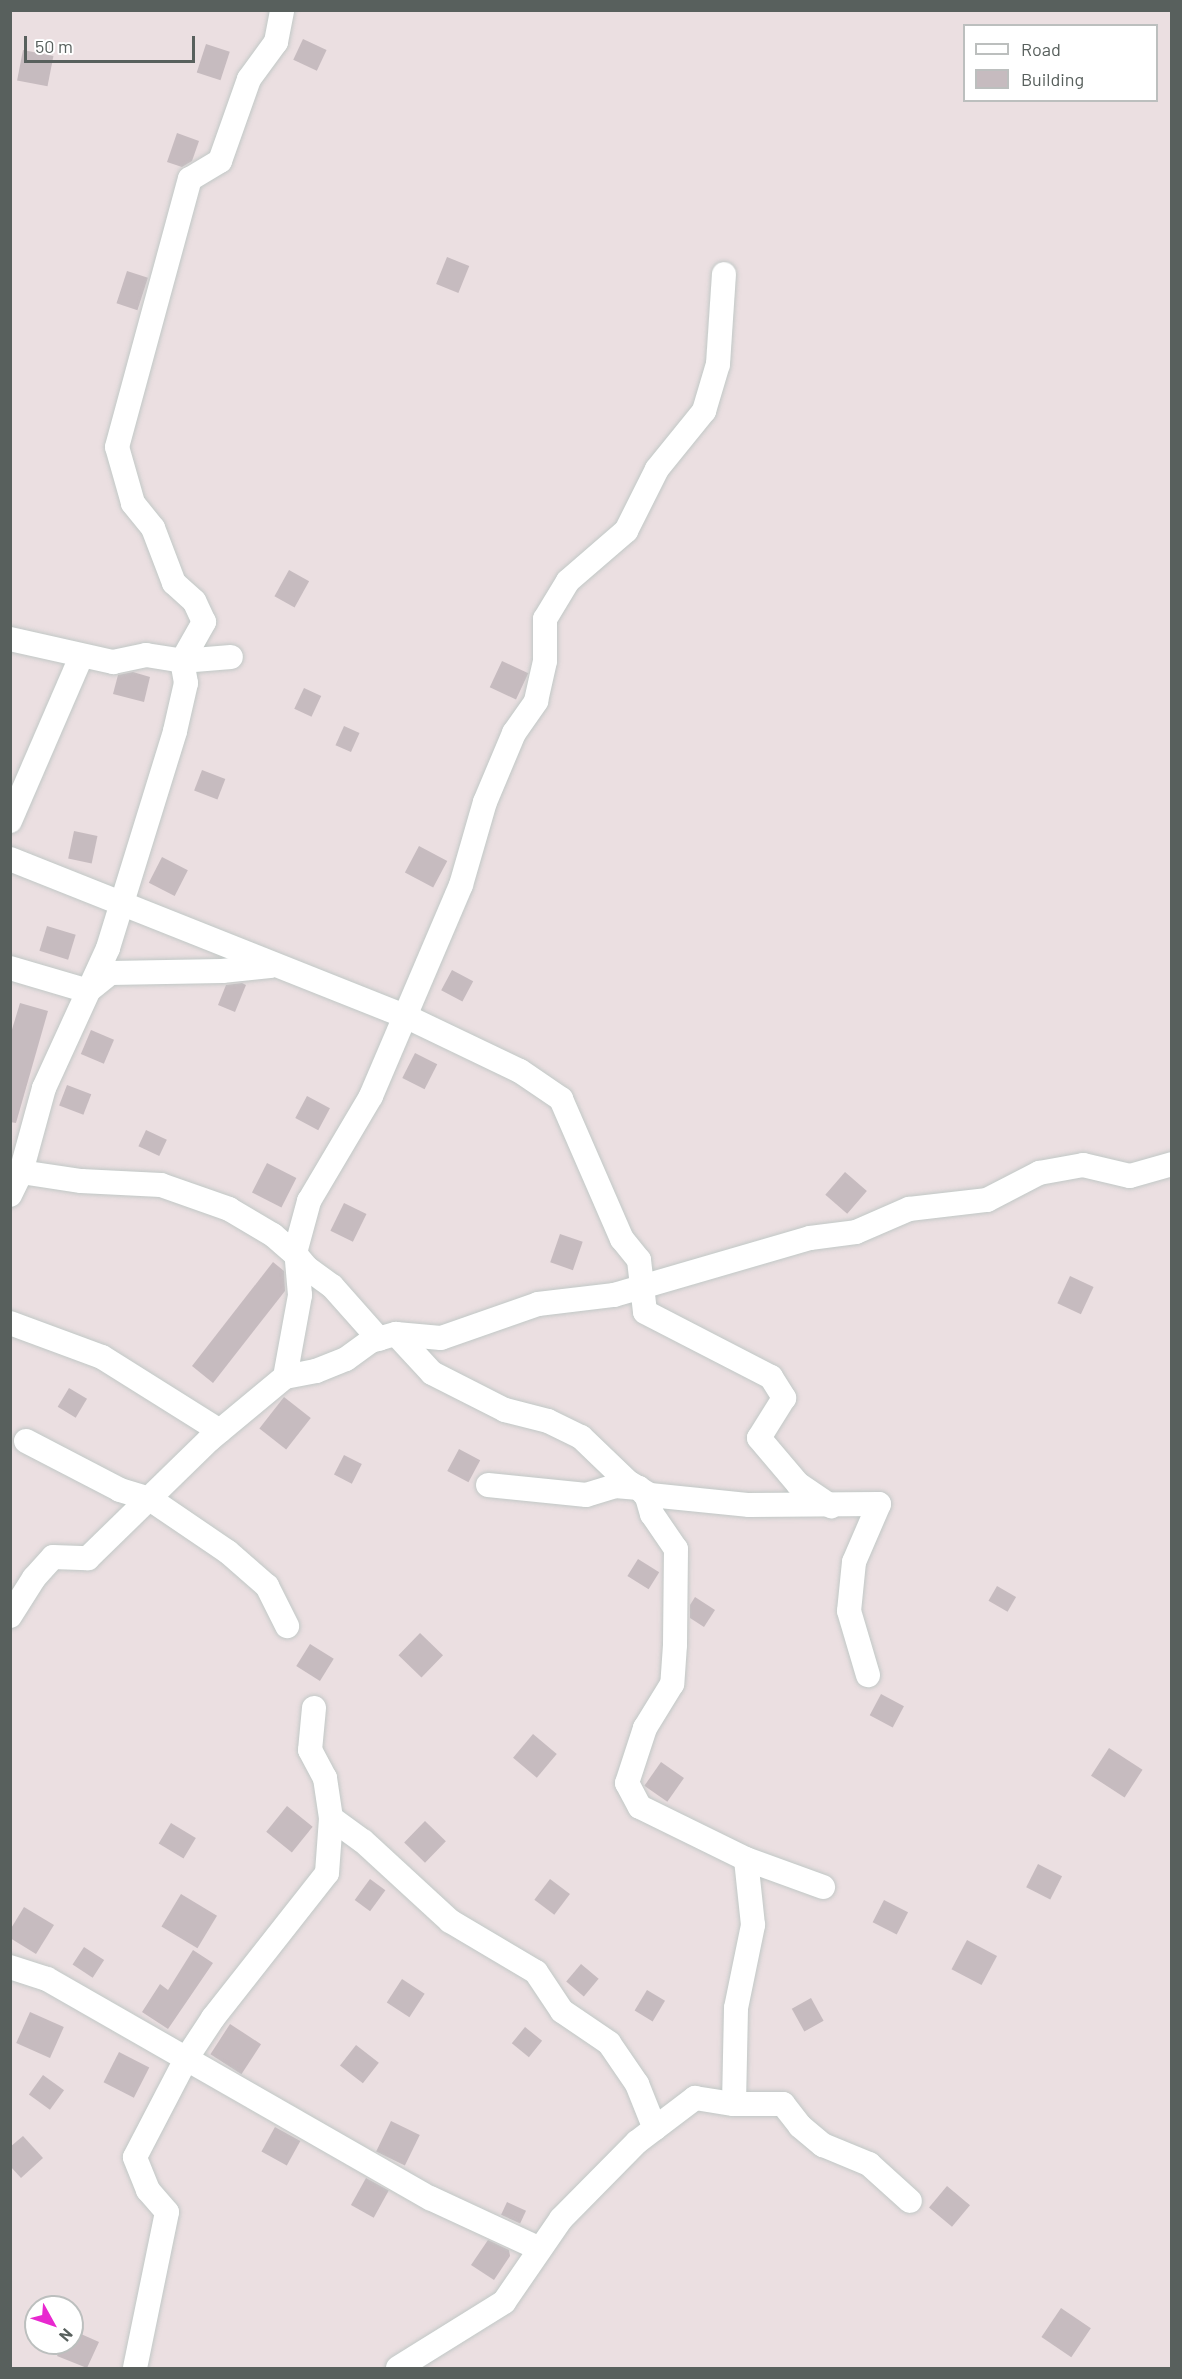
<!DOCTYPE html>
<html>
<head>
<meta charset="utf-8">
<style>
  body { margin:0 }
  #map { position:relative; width:1182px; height:2379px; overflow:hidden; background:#ebdfe1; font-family:Barlow,sans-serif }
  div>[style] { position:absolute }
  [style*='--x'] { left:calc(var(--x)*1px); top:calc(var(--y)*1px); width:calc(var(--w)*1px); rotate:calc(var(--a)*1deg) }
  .building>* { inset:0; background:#c6bbbf; transform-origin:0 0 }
  .roads { filter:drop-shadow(0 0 2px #c1c8c6) drop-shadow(0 0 2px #c1c8c6) }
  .street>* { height:24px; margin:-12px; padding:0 12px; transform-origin:12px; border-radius:12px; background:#fff }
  span { translate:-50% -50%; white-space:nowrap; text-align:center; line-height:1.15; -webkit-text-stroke:4.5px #fff; paint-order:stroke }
  .frame { position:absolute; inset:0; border:12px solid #58605d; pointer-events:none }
  .legend { position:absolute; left:963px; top:24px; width:195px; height:78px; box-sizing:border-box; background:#fff; border:2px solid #bcbfbe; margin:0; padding:8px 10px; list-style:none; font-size:18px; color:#58605d }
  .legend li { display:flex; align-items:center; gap:12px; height:30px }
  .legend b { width:30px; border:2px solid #bcbfbe }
  .north { position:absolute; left:24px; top:2295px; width:60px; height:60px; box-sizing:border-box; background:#fff; border:2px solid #bcbfbe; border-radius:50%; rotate:130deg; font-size:16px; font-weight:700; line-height:24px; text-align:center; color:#58605d }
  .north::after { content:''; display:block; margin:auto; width:21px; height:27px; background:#e828cf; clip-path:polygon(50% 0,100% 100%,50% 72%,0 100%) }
  .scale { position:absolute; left:24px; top:36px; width:171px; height:27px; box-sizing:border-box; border:3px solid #58605d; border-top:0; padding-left:8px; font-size:18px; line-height:21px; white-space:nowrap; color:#58605d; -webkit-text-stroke:4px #fff; paint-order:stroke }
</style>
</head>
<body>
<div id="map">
  <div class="building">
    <div style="left:303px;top:39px;width:26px;height:23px;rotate:25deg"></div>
    <div style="left:206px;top:44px;width:25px;height:30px;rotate:18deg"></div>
    <div style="left:23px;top:50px;width:31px;height:31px;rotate:11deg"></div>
    <div style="clip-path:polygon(177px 133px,199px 141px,192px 161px,182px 167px,167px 162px)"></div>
    <div style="left:447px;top:257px;width:24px;height:29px;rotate:22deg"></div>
    <div style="left:127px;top:271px;width:22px;height:34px;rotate:18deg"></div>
    <div style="left:289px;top:570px;width:23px;height:30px;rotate:29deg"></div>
    <div style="left:502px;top:661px;width:29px;height:29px;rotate:25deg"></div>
    <div style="clip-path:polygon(133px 672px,150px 677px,144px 702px,113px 694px,118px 675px)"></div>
    <div style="left:304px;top:688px;width:19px;height:23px;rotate:25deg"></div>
    <div style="left:344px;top:726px;width:17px;height:21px;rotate:24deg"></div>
    <div style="left:202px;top:770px;width:25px;height:22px;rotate:21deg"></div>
    <div style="left:74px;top:831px;width:24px;height:28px;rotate:12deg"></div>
    <div style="left:419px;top:846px;width:32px;height:30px;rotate:28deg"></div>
    <div style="left:162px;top:857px;width:29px;height:29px;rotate:27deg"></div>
    <div style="left:47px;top:926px;width:30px;height:26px;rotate:17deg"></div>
    <div style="left:452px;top:970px;width:24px;height:23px;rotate:28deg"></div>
    <div style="clip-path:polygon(242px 983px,246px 985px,235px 1012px,218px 1005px,226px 985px)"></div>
    <div style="clip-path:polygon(20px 1003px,48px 1011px,16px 1123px,10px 1122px,10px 1036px)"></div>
    <div style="left:91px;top:1030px;width:25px;height:26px;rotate:23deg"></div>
    <div style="left:415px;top:1053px;width:25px;height:28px;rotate:27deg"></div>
    <div style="left:67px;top:1085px;width:26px;height:22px;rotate:21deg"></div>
    <div style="left:307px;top:1096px;width:26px;height:25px;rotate:28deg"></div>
    <div style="left:146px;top:1130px;width:23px;height:18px;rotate:25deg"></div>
    <div style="left:267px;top:1163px;width:33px;height:33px;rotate:27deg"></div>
    <div style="left:845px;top:1172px;width:29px;height:30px;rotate:41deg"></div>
    <div style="left:344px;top:1203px;width:25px;height:31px;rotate:26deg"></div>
    <div style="left:560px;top:1234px;width:24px;height:30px;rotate:19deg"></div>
    <div style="clip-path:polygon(273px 1262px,284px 1271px,285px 1291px,213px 1383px,192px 1366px)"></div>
    <div style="left:1070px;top:1276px;width:26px;height:30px;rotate:25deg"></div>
    <div style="left:69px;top:1388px;width:21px;height:22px;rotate:31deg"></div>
    <div style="left:284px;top:1397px;width:34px;height:40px;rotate:38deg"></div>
    <div style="left:459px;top:1449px;width:24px;height:25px;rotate:28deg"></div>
    <div style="left:344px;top:1455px;width:20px;height:22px;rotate:27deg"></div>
    <div style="left:638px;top:1559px;width:25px;height:20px;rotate:32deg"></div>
    <div style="left:997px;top:1586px;width:22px;height:17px;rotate:30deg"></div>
    <div style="clip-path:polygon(695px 1597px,715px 1610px,704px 1627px,690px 1618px,690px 1605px)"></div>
    <div style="left:420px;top:1633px;width:32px;height:31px;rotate:44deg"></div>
    <div style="left:310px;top:1644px;width:28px;height:26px;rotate:32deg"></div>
    <div style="left:881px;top:1694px;width:26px;height:24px;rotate:28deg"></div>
    <div style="left:533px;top:1734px;width:31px;height:31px;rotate:40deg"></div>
    <div style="left:1109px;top:1748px;width:40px;height:33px;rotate:33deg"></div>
    <div style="left:661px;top:1762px;width:28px;height:29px;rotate:35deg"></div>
    <div style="left:287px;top:1806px;width:33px;height:33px;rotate:39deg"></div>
    <div style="left:425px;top:1821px;width:29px;height:30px;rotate:44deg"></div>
    <div style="left:171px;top:1823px;width:29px;height:24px;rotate:31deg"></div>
    <div style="left:1038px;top:1864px;width:27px;height:26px;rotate:27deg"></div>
    <div style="left:370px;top:1879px;width:19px;height:26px;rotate:36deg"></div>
    <div style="left:550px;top:1879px;width:25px;height:26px;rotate:37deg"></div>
    <div style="left:181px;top:1894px;width:42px;height:38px;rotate:31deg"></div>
    <div style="left:884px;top:1900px;width:27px;height:25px;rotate:27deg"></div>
    <div style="clip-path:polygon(24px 1907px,54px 1925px,36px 1954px,10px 1938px,10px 1930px)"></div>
    <div style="left:967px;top:1940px;width:34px;height:33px;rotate:28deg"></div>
    <div style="left:84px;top:1947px;width:24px;height:21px;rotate:33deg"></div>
    <div style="clip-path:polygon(193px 1950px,213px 1963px,168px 2029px,142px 2012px,160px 1984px,168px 1990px)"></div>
    <div style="left:581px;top:1964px;width:23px;height:23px;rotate:40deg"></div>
    <div style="left:402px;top:1979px;width:27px;height:28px;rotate:33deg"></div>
    <div style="left:647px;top:1990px;width:21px;height:24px;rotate:31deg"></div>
    <div style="left:811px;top:1998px;width:26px;height:22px;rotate:61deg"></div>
    <div style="left:30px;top:2012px;width:37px;height:34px;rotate:24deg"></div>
    <div style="left:230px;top:2024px;width:37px;height:36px;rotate:33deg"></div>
    <div style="left:525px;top:2027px;width:22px;height:21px;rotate:39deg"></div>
    <div style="left:356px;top:2045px;width:29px;height:26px;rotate:38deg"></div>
    <div style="left:119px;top:2052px;width:34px;height:34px;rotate:27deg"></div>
    <div style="left:43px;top:2075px;width:26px;height:24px;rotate:36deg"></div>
    <div style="left:391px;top:2121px;width:32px;height:34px;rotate:26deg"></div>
    <div style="left:275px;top:2127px;width:29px;height:28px;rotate:29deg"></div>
    <div style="clip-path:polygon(23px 2136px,43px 2158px,21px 2178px,10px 2166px,10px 2147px)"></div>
    <div style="left:366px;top:2178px;width:26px;height:31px;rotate:29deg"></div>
    <div style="left:947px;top:2186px;width:30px;height:28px;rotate:40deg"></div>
    <div style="left:507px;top:2202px;width:21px;height:14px;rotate:25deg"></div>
    <div style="clip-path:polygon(488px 2240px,509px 2250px,510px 2256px,494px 2280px,471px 2265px)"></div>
    <div style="left:1061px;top:2308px;width:36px;height:35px;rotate:34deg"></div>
    <div style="clip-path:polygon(72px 2330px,99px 2342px,87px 2368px,57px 2356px,63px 2343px,72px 2343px)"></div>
  </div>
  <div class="roads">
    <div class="street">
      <div style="--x:10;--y:639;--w:106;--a:12.6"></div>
      <div style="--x:113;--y:662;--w:34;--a:-12"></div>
      <div style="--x:146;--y:655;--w:36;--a:9"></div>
      <div style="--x:182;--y:661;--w:49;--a:-4.7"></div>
      <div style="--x:10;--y:821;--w:179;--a:-66.6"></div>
      <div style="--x:10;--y:859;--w:425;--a:21.7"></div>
      <div style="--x:405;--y:1016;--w:127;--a:25.6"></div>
      <div style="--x:520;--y:1071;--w:50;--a:34.3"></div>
      <div style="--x:561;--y:1099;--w:153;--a:66.5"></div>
      <div style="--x:622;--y:1239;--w:27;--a:51"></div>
      <div style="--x:639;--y:1260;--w:52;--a:83.4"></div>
      <div style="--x:645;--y:1312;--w:142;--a:27.3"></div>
      <div style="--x:771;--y:1377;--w:25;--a:58"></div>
      <div style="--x:784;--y:1398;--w:47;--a:122"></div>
      <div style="--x:759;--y:1438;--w:60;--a:49.7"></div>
      <div style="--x:798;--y:1484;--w:40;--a:34"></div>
      <div style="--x:10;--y:968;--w:81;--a:16.4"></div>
      <div style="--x:88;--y:991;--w:28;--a:-39"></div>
      <div style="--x:110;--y:973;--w:112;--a:-1"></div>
      <div style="--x:222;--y:971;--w:48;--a:-5.9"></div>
      <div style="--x:21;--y:1172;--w:61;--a:8.5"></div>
      <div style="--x:81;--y:1181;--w:80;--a:2.9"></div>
      <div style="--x:161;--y:1185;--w:72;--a:19.4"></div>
      <div style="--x:229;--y:1209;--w:51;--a:30.6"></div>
      <div style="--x:273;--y:1235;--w:30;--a:41"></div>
      <div style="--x:296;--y:1255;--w:17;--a:50"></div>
      <div style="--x:307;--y:1268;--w:31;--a:36"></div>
      <div style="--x:332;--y:1286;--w:71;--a:48.4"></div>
      <div style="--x:10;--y:1195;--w:25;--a:-64"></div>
      <div style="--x:21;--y:1172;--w:87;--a:-74.7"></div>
      <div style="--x:44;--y:1088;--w:154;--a:-65.4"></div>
      <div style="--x:108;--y:948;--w:227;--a:-72.8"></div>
      <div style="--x:175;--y:731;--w:49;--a:-77.1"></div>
      <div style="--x:186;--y:683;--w:22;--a:-100"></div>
      <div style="--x:182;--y:661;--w:45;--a:-60.6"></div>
      <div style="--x:204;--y:622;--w:23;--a:-115"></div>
      <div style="--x:194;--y:601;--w:27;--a:-138"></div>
      <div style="--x:174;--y:583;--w:59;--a:-110.9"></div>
      <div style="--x:153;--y:528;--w:32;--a:-129"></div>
      <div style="--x:133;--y:503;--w:58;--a:-105.9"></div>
      <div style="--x:117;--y:447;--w:278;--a:-74.8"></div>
      <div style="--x:190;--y:179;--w:35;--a:-31"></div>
      <div style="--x:220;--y:161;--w:87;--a:-70.5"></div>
      <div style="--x:249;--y:79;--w:46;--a:-53.9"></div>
      <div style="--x:276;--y:42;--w:33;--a:-79"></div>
      <div style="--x:10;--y:1323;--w:98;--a:20.3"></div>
      <div style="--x:102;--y:1357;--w:139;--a:32.1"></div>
      <div style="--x:396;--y:1334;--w:53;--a:47.3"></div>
      <div style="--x:432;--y:1373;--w:82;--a:26.9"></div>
      <div style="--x:505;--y:1410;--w:44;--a:14.3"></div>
      <div style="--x:548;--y:1421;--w:37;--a:26"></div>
      <div style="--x:581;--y:1437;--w:65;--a:43.8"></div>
      <div style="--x:628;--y:1482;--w:26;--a:31"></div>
      <div style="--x:650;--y:1495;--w:100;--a:5.8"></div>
      <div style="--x:749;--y:1505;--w:130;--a:-0.4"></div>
      <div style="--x:879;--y:1504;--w:63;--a:113.3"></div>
      <div style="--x:854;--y:1562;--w:49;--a:95.8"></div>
      <div style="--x:849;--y:1611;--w:67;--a:73.5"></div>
      <div style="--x:285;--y:1377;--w:83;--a:-79.6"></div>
      <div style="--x:300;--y:1295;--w:46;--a:-95"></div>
      <div style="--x:296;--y:1249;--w:50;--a:-74.8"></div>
      <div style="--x:309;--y:1201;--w:122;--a:-59.4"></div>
      <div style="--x:371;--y:1096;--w:229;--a:-66.9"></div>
      <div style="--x:461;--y:885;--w:86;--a:-73.9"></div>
      <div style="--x:485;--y:802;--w:75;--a:-67.2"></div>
      <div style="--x:514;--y:733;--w:39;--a:-55"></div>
      <div style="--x:536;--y:701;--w:41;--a:-77.3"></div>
      <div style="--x:545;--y:661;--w:42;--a:-90"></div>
      <div style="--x:545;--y:619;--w:44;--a:-58.8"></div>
      <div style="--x:568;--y:581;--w:77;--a:-40.8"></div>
      <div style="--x:626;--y:531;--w:69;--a:-63.4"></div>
      <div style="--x:657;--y:469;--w:75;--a:-51"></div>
      <div style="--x:704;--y:411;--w:49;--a:-73.4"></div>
      <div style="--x:718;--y:364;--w:90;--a:-86.2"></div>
      <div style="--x:26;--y:1441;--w:106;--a:27.5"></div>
      <div style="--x:120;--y:1490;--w:31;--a:17"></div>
      <div style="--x:150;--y:1499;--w:94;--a:34.2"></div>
      <div style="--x:228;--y:1552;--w:52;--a:41.1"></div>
      <div style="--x:267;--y:1586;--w:45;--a:63.4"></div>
      <div style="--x:488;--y:1485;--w:99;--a:5.8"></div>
      <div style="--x:586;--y:1495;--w:30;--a:-17"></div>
      <div style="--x:615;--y:1486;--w:24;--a:5"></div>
      <div style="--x:639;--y:1488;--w:12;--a:48"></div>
      <div style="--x:647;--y:1497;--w:18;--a:74"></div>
      <div style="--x:652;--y:1514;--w:42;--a:55.6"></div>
      <div style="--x:676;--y:1549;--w:96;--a:90.6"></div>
      <div style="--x:675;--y:1645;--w:39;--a:94"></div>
      <div style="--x:672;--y:1684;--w:52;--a:121.5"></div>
      <div style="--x:645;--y:1728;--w:58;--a:108.1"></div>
      <div style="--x:627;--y:1783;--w:27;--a:62"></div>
      <div style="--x:640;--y:1807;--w:118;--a:26.1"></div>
      <div style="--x:746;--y:1859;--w:82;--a:20"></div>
      <div style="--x:10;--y:1616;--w:45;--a:-57.7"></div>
      <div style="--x:34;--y:1578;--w:28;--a:-48"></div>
      <div style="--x:53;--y:1557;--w:35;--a:2"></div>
      <div style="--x:88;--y:1558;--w:169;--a:-44.3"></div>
      <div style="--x:209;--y:1440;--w:99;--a:-39.7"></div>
      <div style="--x:285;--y:1377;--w:32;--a:-11"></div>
      <div style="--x:316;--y:1371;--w:32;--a:-22"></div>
      <div style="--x:346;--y:1359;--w:31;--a:-36"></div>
      <div style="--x:371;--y:1341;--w:26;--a:-16"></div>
      <div style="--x:396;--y:1334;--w:45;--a:5.1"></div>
      <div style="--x:441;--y:1338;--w:103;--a:-19.3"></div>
      <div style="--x:538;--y:1304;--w:77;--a:-6.8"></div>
      <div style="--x:614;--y:1295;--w:204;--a:-16.2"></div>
      <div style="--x:810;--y:1238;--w:46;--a:-7.4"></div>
      <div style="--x:856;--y:1232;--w:58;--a:-23.5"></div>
      <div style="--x:909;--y:1209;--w:79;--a:-6.6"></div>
      <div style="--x:987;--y:1200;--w:59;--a:-27.4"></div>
      <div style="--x:1039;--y:1173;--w:45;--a:-10.3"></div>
      <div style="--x:1083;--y:1165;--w:48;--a:13.2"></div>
      <div style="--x:1130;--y:1176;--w:44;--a:-15.9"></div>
      <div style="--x:314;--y:1708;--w:42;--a:95.4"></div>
      <div style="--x:310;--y:1750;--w:32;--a:62"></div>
      <div style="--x:325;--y:1778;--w:40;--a:81.5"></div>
      <div style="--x:331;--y:1818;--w:39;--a:36"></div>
      <div style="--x:363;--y:1841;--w:118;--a:42.6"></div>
      <div style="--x:450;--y:1921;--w:100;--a:30.7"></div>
      <div style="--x:536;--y:1972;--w:47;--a:56.3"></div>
      <div style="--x:562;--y:2011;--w:57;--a:34.2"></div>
      <div style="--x:609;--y:2043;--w:50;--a:55.7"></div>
      <div style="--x:637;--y:2084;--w:48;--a:68.2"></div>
      <div style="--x:10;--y:1967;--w:39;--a:18"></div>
      <div style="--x:47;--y:1979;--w:441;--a:29.8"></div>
      <div style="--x:430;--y:2198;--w:121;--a:24.9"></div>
      <div style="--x:734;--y:2104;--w:96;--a:-88.8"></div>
      <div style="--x:736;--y:2008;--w:85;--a:-78.4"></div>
      <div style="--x:753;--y:1925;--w:66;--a:-96.1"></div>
      <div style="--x:135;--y:2368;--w:159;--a:-78.4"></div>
      <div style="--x:167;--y:2212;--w:29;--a:-131"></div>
      <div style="--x:148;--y:2190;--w:35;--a:-112"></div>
      <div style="--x:135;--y:2157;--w:110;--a:-62.5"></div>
      <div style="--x:186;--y:2059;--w:49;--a:-56.6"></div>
      <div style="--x:213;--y:2018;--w:184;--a:-51.8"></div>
      <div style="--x:327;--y:1873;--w:55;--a:-85.8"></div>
      <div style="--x:398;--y:2368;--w:125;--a:-31.9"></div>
      <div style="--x:504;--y:2302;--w:101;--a:-55.5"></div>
      <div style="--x:561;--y:2219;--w:108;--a:-45.4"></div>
      <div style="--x:637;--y:2142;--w:73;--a:-37.2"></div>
      <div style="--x:695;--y:2098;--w:39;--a:9"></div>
      <div style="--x:734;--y:2104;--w:49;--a:0"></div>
      <div style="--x:783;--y:2104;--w:28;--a:52"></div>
      <div style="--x:800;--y:2126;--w:30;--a:40"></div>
      <div style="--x:823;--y:2145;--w:50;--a:22.4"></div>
      <div style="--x:869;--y:2164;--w:55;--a:42.1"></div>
    </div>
  </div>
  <div class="frame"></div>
  <ul class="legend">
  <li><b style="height:8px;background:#fff"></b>Road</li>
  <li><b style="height:16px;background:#c6bbbf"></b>Building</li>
  </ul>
  <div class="north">N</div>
  <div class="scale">50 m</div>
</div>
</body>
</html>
